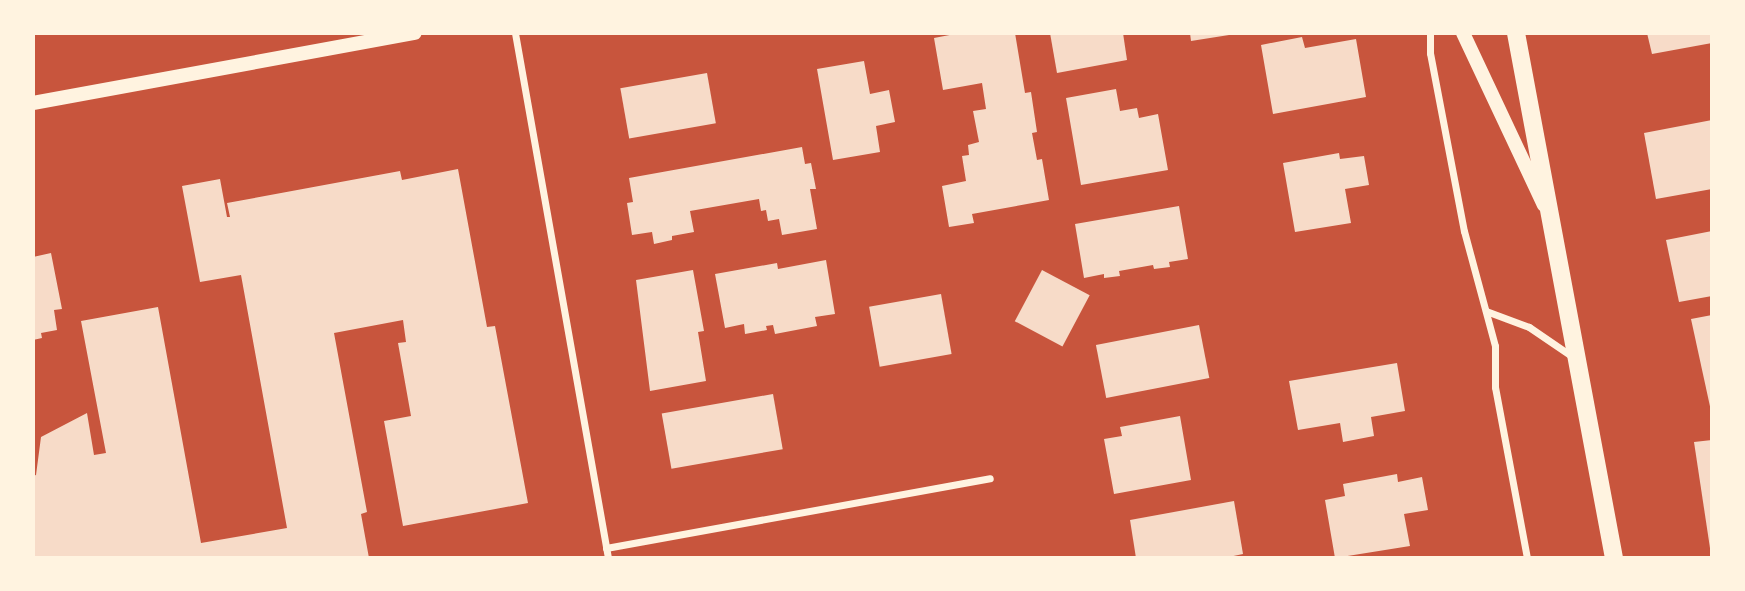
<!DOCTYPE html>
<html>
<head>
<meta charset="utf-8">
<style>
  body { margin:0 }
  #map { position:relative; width:1745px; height:591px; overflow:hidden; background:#c8553d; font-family:Bitter,serif }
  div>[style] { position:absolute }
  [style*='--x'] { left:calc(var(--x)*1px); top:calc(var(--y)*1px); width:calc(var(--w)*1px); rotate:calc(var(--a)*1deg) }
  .building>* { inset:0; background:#f7dbc8; transform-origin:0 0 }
  .minor>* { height:7px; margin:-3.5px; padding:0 3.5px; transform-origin:3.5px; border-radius:3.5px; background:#fff3e0 }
  .secondary>* { height:14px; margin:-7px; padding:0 7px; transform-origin:7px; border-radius:7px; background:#fff3e0 }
  .primary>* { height:18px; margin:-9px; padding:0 9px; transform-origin:9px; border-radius:9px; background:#fff3e0 }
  span { translate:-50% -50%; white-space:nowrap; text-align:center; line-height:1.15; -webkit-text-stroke:7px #fff3e0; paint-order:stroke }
  .frame { position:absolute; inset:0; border:35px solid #fff3e0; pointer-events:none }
</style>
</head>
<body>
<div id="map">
  <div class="building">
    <div style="clip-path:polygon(960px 33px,1015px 33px,1025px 93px,1031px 92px,1037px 132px,1032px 133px,1037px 160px,1042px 159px,1049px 200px,972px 214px,974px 223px,949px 227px,942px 186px,966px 181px,962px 156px,969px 155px,968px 145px,979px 142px,973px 111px,986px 109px,982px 83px,943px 90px,934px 38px)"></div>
    <div style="clip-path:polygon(1050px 33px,1123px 33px,1127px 60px,1057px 73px)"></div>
    <div style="clip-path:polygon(1190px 33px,1229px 33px,1229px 35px,1191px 41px)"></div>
    <div style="clip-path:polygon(1647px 33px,1711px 33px,1712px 43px,1652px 54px)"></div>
    <div style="clip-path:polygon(1302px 37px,1305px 48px,1356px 39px,1366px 97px,1273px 114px,1261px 45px)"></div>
    <div style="clip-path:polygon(864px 61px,870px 94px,889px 90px,895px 122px,876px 126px,880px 152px,833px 160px,817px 69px)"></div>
    <div style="left:707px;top:73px;width:51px;height:88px;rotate:80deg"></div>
    <div style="clip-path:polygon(1116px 89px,1120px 111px,1137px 108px,1139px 118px,1158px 114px,1168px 170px,1081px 185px,1066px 98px)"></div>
    <div style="clip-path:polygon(1712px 120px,1712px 189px,1656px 199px,1644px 133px)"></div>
    <div style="clip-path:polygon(802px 147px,805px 164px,811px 163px,816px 189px,810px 189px,817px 229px,782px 235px,779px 219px,768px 221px,766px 210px,761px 211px,759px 199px,690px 211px,694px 232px,672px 236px,672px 240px,654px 244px,652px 232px,632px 235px,627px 203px,633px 202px,629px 178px)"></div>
    <div style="clip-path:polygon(1339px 153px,1340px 159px,1364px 156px,1369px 185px,1345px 189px,1351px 223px,1295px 232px,1283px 163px)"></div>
    <div style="clip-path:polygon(458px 169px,487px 327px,495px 326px,528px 503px,403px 526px,384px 421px,411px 416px,398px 343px,406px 342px,403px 320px,334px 333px,367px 512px,361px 514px,369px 558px,33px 558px,33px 476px,36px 475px,41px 437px,87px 413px,94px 455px,106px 453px,81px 321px,158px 307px,201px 543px,287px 528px,241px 275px,200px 282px,182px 186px,220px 179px,227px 217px,230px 217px,227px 203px,400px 171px,402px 180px)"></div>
    <div style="clip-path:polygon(1179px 206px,1188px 259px,1169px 262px,1170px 267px,1154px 269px,1153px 265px,1119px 271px,1120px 276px,1104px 278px,1104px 274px,1084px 278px,1075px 224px)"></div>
    <div style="clip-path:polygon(1712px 231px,1712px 296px,1679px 302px,1666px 240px)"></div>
    <div style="clip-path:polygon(51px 253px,62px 309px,54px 310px,57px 330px,41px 333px,42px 338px,33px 340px,33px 257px)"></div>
    <div style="clip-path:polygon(826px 260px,835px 314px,815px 317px,817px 326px,775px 334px,773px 325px,766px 326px,767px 330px,745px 334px,744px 324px,725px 328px,715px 274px,777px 263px,778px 269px)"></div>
    <div style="clip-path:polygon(693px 270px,704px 331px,698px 332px,706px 381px,650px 391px,636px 280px)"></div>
    <div style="left:1042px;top:270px;width:54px;height:58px;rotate:28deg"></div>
    <div style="left:941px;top:294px;width:61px;height:73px;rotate:80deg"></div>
    <div style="clip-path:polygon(1712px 315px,1712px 411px,1711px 411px,1691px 319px)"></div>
    <div style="left:1199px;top:325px;width:54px;height:105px;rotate:79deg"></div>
    <div style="clip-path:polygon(1397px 363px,1405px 411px,1371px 417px,1374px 436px,1343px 442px,1340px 423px,1298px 430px,1289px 381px)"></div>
    <div style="left:773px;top:394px;width:56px;height:113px;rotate:80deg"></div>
    <div style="clip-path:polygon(1180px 416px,1191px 480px,1114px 494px,1104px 439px,1122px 436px,1120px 427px)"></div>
    <div style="clip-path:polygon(1712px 440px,1712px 548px,1710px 548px,1694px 442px)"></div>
    <div style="clip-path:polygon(1397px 474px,1398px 482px,1422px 477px,1428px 510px,1404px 514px,1410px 546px,1335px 558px,1325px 500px,1345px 496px,1343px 484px)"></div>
    <div style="clip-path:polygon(1234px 501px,1243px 554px,1224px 558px,1136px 558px,1130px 520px)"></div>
  </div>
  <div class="minor">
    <div style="--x:515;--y:33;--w:533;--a:79.95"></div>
    <div style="--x:1430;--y:33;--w:20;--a:90"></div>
    <div style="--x:1430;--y:53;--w:181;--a:79.2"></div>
    <div style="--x:1464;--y:231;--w:119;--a:74.9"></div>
    <div style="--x:1495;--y:346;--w:41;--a:90"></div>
    <div style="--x:1495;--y:387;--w:174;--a:79.4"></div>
    <div style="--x:1486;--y:311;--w:46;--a:20.4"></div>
    <div style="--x:1529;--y:327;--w:53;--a:34.3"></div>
    <div style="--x:606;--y:548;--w:390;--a:-10.3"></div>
  </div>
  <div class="secondary">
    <div style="--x:1463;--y:33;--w:190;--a:64.8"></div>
    <div style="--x:33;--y:103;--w:388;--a:-10.4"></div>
  </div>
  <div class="primary">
    <div style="--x:1516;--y:33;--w:534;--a:79.43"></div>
  </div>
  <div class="frame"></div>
</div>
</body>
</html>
